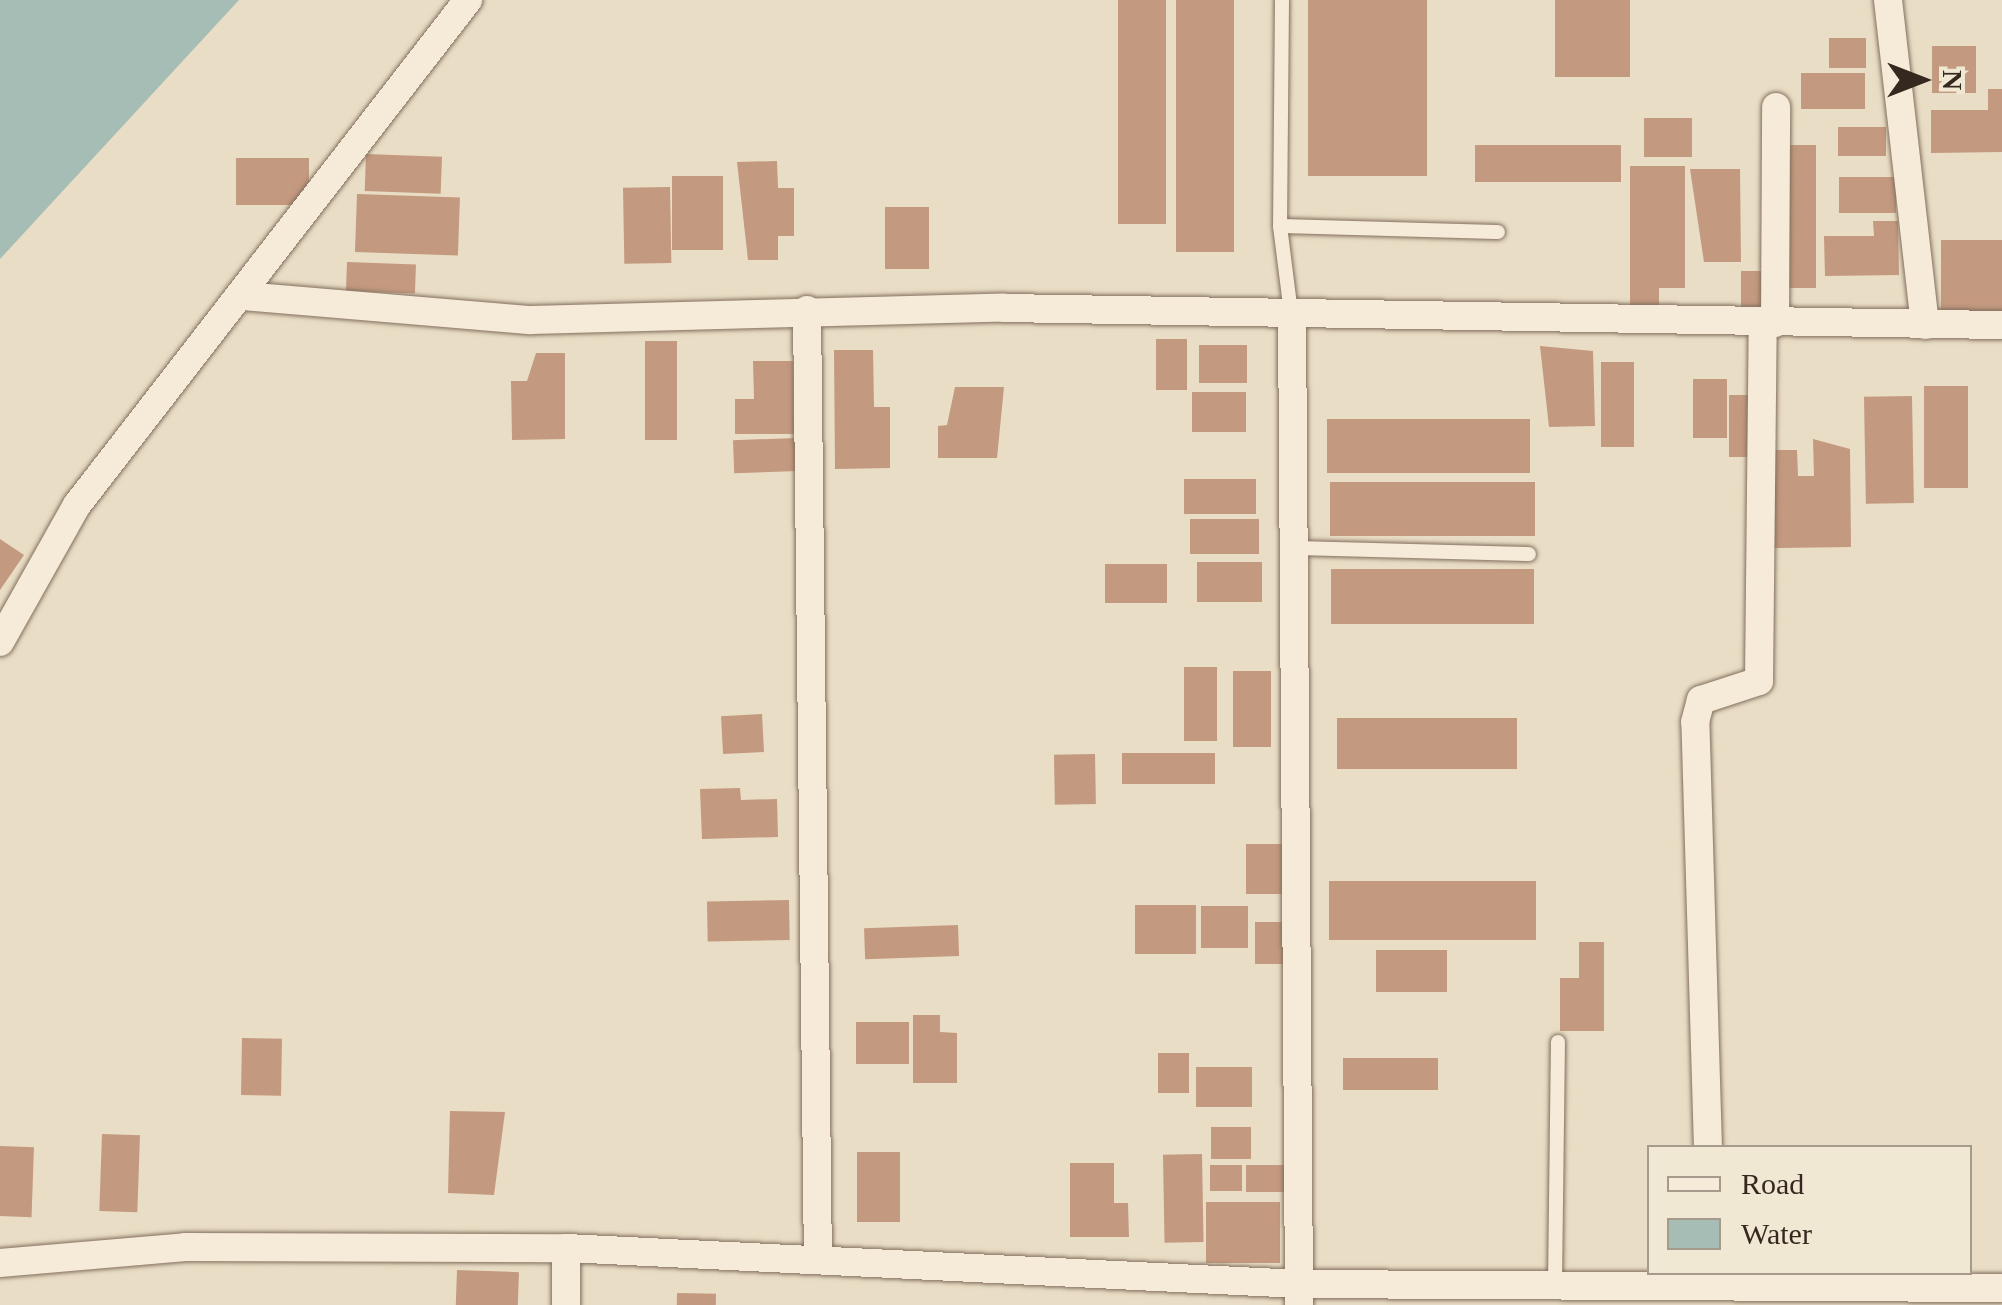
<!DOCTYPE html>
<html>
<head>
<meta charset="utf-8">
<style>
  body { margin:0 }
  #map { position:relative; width:2002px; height:1305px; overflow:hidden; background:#e9ddc5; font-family:Georgia,serif }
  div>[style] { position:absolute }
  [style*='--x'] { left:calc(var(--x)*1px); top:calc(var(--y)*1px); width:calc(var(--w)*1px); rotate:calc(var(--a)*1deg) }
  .water>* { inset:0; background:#a6bdb5 }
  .building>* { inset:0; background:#c3997f; transform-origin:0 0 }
  .roads { filter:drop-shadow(0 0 2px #826f5d) drop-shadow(0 0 2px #826f5d) }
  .service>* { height:14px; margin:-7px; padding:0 7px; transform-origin:7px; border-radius:7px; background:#f5ebd8 }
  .minor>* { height:28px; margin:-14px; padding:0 14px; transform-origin:14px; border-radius:14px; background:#f5ebd8 }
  span { translate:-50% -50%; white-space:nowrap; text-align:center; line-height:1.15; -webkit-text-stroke:8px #f1e8d4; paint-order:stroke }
  .legend { position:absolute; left:1647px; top:1145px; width:325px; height:130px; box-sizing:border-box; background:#f1e8d4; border:2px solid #a59b8c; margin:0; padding:12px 18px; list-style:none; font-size:30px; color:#34281f }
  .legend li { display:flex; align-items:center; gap:20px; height:50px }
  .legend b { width:50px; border:2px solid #a59b8c }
  .north { position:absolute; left:1872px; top:30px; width:100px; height:100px; -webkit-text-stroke:8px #f1e8d4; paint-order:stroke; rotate:90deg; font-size:28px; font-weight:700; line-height:40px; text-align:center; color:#34281f }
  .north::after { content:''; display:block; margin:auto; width:35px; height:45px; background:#34281f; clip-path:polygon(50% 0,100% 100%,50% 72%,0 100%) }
</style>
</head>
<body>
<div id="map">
  <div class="water">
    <div style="clip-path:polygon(0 0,239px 0,0 259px)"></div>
  </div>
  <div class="building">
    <div style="left:1118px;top:0;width:48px;height:224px"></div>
    <div style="left:1176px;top:0;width:58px;height:252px"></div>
    <div style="left:1308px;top:0;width:119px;height:176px"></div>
    <div style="left:1555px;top:0;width:75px;height:77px"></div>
    <div style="left:1829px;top:38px;width:37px;height:30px"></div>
    <div style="left:1932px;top:46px;width:44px;height:47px"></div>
    <div style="left:1801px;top:73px;width:64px;height:36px"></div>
    <div style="clip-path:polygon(1988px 89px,2002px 89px,2002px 152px,1931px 153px,1931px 110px,1988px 110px)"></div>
    <div style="left:1644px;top:118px;width:48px;height:39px"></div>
    <div style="left:1838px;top:127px;width:48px;height:29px"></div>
    <div style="left:1475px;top:145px;width:146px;height:37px"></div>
    <div style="left:1780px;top:145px;width:36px;height:143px"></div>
    <div style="left:366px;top:154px;width:76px;height:37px;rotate:2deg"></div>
    <div style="left:236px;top:158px;width:73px;height:47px"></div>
    <div style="clip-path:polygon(777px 161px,778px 188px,794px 188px,794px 236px,778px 236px,778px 260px,748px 260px,737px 162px)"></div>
    <div style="clip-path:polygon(1630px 166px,1685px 166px,1685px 288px,1659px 288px,1659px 307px,1630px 307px)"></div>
    <div style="clip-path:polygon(1690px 169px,1740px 169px,1741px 262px,1704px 262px)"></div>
    <div style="left:672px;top:176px;width:51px;height:74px"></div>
    <div style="left:1839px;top:177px;width:57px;height:36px"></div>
    <div style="left:670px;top:187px;width:76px;height:47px;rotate:89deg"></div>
    <div style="left:357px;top:194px;width:103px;height:58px;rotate:2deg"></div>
    <div style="left:885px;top:207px;width:44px;height:62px"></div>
    <div style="clip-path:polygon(1873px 221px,1898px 221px,1899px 275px,1825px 276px,1824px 236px,1874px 236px)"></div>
    <div style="left:1941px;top:240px;width:61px;height:71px"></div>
    <div style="left:347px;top:262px;width:69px;height:29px;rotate:2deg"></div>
    <div style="left:1741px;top:271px;width:24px;height:41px"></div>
    <div style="left:1187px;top:339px;width:51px;height:31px;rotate:90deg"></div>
    <div style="left:645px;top:341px;width:32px;height:99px"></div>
    <div style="left:1199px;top:345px;width:48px;height:38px"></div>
    <div style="clip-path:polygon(1540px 346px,1593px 351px,1595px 426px,1549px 427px)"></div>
    <div style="clip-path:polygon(834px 350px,873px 350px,874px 407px,890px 407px,890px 468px,835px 469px)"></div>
    <div style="clip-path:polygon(536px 353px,565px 353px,565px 439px,512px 440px,511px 381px,527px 381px)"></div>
    <div style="clip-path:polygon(753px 361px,793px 361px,794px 434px,735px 434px,735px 399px,754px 399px)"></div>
    <div style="left:1601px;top:362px;width:33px;height:85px"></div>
    <div style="left:1727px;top:379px;width:59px;height:34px;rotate:90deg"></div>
    <div style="left:1924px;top:386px;width:44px;height:102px"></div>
    <div style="clip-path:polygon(955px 387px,1004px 387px,997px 458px,938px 458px,938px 426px,947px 425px)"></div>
    <div style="left:1246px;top:392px;width:40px;height:54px;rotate:90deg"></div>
    <div style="left:1729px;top:395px;width:25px;height:62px"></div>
    <div style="left:1912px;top:396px;width:107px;height:48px;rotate:89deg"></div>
    <div style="left:1530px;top:419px;width:54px;height:203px;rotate:90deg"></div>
    <div style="left:796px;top:438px;width:33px;height:63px;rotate:88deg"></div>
    <div style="clip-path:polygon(1813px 439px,1850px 449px,1851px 547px,1773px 548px,1772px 450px,1797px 450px,1798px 476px,1814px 476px)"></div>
    <div style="left:1184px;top:479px;width:72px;height:35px"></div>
    <div style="left:1535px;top:482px;width:54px;height:205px;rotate:90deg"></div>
    <div style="left:1190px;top:519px;width:69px;height:35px"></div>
    <div style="clip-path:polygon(0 539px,24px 555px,0 590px)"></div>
    <div style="left:1197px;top:562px;width:65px;height:40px"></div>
    <div style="left:1105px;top:564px;width:62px;height:39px"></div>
    <div style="left:1534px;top:569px;width:55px;height:203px;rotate:90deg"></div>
    <div style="left:1184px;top:667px;width:33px;height:74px"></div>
    <div style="left:1233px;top:671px;width:38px;height:76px"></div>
    <div style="left:762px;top:714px;width:38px;height:41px;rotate:87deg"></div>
    <div style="left:1517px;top:718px;width:51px;height:180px;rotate:90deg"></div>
    <div style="left:1215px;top:753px;width:31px;height:93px;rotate:90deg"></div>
    <div style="left:1095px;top:754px;width:50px;height:41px;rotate:89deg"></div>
    <div style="clip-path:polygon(740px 788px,741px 800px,777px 799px,778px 837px,702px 839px,700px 789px)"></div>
    <div style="left:1246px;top:844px;width:39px;height:50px"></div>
    <div style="left:1536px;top:881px;width:59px;height:207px;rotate:90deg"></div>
    <div style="left:789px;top:900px;width:40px;height:82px;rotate:89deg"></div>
    <div style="left:1135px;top:905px;width:61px;height:49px"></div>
    <div style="left:1201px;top:906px;width:47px;height:42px"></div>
    <div style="left:1255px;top:922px;width:29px;height:42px"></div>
    <div style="left:958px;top:925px;width:31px;height:94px;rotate:88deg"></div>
    <div style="clip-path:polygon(1579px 942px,1604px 942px,1604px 1031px,1560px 1031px,1560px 978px,1579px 978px)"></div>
    <div style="left:1447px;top:950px;width:42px;height:71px;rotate:90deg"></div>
    <div style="clip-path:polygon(913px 1015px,940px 1015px,940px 1032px,957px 1033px,957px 1083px,913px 1083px)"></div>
    <div style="left:856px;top:1022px;width:53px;height:42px"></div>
    <div style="left:242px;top:1038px;width:40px;height:57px;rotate:1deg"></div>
    <div style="left:1158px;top:1053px;width:31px;height:40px"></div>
    <div style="left:1343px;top:1058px;width:95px;height:32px"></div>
    <div style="left:1252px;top:1067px;width:40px;height:56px;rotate:90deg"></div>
    <div style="clip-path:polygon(450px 1111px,505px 1112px,494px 1195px,448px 1193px)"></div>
    <div style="left:1251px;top:1127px;width:32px;height:40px;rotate:90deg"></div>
    <div style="left:102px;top:1134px;width:38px;height:77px;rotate:2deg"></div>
    <div style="left:0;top:1146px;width:34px;height:70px;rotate:2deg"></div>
    <div style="left:857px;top:1152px;width:43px;height:70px"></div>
    <div style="left:1202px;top:1154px;width:88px;height:39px;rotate:89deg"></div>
    <div style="clip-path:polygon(1070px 1163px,1114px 1163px,1114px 1203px,1128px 1203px,1129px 1237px,1070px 1237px)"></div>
    <div style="left:1210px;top:1165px;width:32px;height:26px"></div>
    <div style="left:1246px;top:1165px;width:40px;height:27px"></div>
    <div style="left:1206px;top:1202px;width:74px;height:61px"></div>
    <div style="left:457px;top:1270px;width:62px;height:36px;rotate:2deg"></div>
    <div style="left:677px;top:1293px;width:39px;height:12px;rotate:1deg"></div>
  </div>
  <div class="roads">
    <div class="service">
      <div style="--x:1282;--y:0;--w:226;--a:90.5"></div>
      <div style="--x:1280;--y:226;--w:88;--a:82.8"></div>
      <div style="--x:1280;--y:226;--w:218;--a:1.6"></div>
      <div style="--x:1294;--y:548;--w:235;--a:1.5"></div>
      <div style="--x:1555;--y:1284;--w:242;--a:-89.3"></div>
    </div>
    <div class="minor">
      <div style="--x:1888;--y:0;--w:327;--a:83.5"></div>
      <div style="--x:243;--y:296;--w:289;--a:4.8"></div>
      <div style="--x:531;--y:320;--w:473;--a:-1.5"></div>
      <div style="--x:1004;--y:308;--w:998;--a:0.98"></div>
      <div style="--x:807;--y:310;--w:949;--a:89.34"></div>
      <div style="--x:1292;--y:316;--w:989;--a:89.59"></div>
      <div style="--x:1775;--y:323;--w:216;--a:-89.7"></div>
      <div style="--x:0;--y:642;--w:157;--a:-60.7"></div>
      <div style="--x:77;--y:505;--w:639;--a:-52.25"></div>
      <div style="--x:1708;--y:1148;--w:426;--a:-91.7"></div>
      <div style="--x:1695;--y:722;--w:23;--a:-75"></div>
      <div style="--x:1701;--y:700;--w:61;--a:-18.1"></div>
      <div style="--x:1759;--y:681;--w:358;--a:-89.4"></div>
      <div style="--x:0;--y:1263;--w:186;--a:-4.9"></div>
      <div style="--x:185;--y:1247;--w:381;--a:0.2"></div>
      <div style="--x:566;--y:1248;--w:734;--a:2.81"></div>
      <div style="--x:1299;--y:1284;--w:703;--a:0.33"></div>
      <div style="--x:566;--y:1305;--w:57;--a:-90"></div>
    </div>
  </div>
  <ul class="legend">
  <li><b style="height:12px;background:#f5ebd8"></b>Road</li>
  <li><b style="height:28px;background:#a6bdb5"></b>Water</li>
  </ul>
  <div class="north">N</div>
</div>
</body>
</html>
